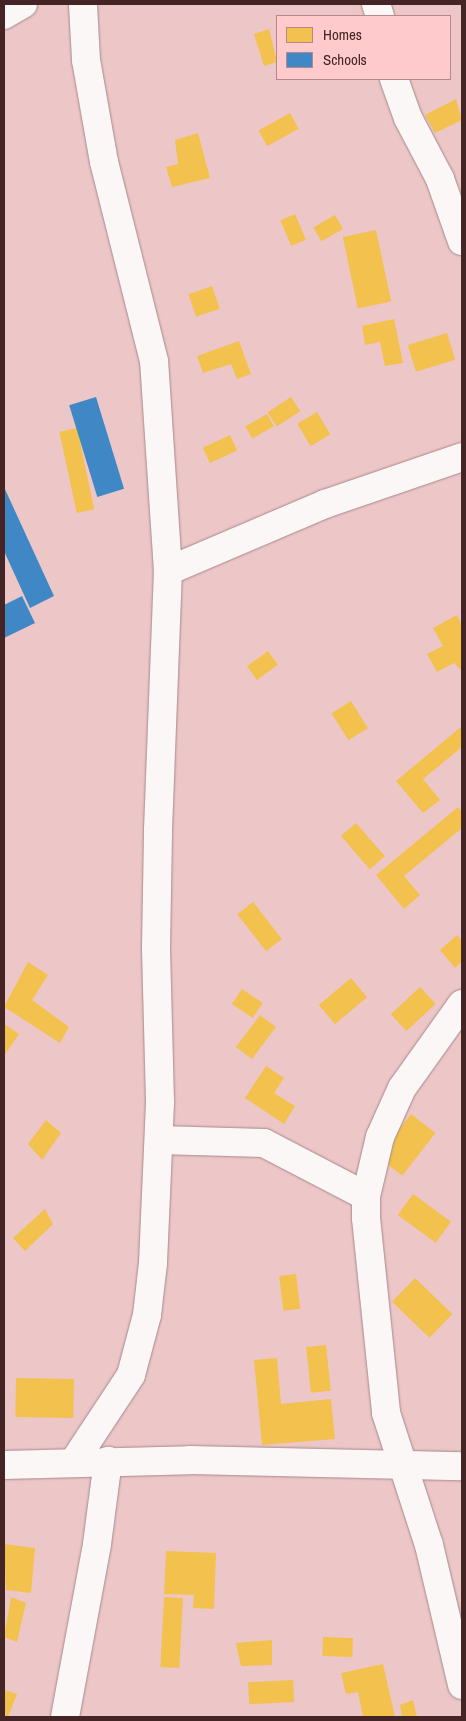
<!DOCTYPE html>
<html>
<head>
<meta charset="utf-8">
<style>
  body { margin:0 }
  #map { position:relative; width:466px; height:1721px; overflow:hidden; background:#edc7c8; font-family:"Archivo Narrow",sans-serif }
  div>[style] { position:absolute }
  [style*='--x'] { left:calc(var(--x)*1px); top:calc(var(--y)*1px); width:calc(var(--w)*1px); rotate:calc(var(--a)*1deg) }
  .homes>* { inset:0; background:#f2c14e; transform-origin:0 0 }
  .schools>* { inset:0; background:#3f88c5; transform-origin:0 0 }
  .roads { filter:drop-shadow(0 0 1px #a8888a) drop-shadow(0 0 1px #a8888a) }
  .minor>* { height:28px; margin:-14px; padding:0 14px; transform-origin:14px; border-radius:14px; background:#fcf7f7 }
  span { translate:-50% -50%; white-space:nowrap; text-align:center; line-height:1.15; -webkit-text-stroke:5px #ffcacb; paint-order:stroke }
  .frame { position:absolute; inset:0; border:5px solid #452426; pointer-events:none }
  .legend { position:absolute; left:276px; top:15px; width:175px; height:65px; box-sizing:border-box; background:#ffcacb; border:1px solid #b58889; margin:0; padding:6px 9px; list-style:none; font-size:15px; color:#452426 }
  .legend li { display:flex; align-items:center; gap:10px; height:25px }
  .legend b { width:25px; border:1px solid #b58889 }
</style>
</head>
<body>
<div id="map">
  <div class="homes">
    <div style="clip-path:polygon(269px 29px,277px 62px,264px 66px,254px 34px)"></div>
    <div style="clip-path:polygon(456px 99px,462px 120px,435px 133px,425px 115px)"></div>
    <div style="left:290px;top:113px;width:18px;height:36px;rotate:61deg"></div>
    <div style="clip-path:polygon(198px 133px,210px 178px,172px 187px,166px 167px,178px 164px,175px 140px)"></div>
    <div style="left:295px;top:214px;width:28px;height:16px;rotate:67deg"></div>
    <div style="left:335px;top:215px;width:16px;height:25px;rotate:60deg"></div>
    <div style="left:376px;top:230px;width:73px;height:34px;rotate:78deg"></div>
    <div style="left:212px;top:286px;width:24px;height:25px;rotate:71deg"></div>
    <div style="clip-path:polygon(394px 319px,403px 363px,385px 366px,380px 342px,365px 345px,362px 326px)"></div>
    <div style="left:447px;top:333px;width:28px;height:41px;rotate:73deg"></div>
    <div style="clip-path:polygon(239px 341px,251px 374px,237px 379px,231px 364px,203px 373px,197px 356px)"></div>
    <div style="left:291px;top:397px;width:17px;height:28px;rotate:57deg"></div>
    <div style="left:317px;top:412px;width:26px;height:23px;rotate:59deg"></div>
    <div style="left:267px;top:414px;width:14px;height:25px;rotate:60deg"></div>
    <div style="left:77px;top:428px;width:83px;height:18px;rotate:78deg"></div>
    <div style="left:230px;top:435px;width:17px;height:30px;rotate:65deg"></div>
    <div style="clip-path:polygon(457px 615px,462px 626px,462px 671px,454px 663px,437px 672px,427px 654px,443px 646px,433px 628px)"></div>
    <div style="left:268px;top:651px;width:17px;height:26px;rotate:54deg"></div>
    <div style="left:351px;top:701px;width:32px;height:23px;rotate:58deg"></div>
    <div style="clip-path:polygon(462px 726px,462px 747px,423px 779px,440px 800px,423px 813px,396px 781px)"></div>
    <div style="clip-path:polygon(458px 807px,462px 812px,462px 828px,404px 876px,420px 895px,404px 909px,376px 875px)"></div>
    <div style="left:356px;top:823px;width:44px;height:20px;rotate:49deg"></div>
    <div style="left:253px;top:902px;width:47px;height:20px;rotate:52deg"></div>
    <div style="clip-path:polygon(457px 935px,462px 941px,462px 961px,455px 968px,440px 950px)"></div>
    <div style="clip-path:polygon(28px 962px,48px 975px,32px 1000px,69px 1027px,60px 1043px,4px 1007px)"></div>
    <div style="left:351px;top:978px;width:25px;height:42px;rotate:50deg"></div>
    <div style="left:420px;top:987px;width:23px;height:40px;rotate:47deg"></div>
    <div style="left:242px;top:989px;width:25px;height:18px;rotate:34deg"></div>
    <div style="left:260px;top:1015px;width:20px;height:40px;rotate:37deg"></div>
    <div style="clip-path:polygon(4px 1024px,19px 1034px,4px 1056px)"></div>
    <div style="clip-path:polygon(266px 1066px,284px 1078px,274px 1093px,295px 1106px,284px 1124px,245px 1098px)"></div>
    <div style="left:411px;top:1114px;width:31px;height:54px;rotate:38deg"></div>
    <div style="clip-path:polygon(46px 1120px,61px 1133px,42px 1160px,28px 1144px)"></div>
    <div style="left:413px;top:1194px;width:47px;height:26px;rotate:36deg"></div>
    <div style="clip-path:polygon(45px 1209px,53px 1224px,25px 1251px,13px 1238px)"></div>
    <div style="left:296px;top:1274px;width:35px;height:17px;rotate:83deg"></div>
    <div style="left:415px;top:1278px;width:52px;height:33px;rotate:44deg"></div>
    <div style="left:326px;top:1345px;width:46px;height:20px;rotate:84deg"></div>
    <div style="clip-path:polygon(277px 1358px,281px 1404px,331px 1399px,335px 1439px,262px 1445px,254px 1360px)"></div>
    <div style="left:16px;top:1378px;width:58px;height:39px;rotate:1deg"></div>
    <div style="clip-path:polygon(4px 1544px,35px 1548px,31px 1593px,6px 1590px)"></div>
    <div style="clip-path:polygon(166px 1551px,216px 1553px,214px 1609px,193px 1608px,194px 1595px,164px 1594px)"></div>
    <div style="clip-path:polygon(11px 1597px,26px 1603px,17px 1642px,4px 1637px)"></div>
    <div style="left:164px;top:1597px;width:19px;height:70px;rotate:3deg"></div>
    <div style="left:323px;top:1637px;width:30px;height:19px;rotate:2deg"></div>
    <div style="clip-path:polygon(272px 1640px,272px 1665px,241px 1666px,236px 1643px)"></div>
    <div style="clip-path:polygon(383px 1664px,395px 1717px,363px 1717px,358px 1692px,346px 1694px,341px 1673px)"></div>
    <div style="left:293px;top:1680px;width:22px;height:45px;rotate:87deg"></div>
    <div style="clip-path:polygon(4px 1690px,17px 1694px,8px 1717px,4px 1717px)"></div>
    <div style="clip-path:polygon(413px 1700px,417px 1717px,402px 1717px,400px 1705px)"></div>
  </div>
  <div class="schools">
    <div style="left:96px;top:397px;width:96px;height:28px;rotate:73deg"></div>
    <div style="clip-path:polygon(4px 487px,54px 596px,30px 608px,4px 551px)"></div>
    <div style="clip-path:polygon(22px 596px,35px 623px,4px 638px,4px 605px)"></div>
  </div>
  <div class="roads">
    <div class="minor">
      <div style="--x:376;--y:4;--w:13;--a:72"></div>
      <div style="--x:4;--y:15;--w:22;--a:-30"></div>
      <div style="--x:394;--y:79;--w:41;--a:70.3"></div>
      <div style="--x:408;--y:118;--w:69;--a:62.3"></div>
      <div style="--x:440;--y:179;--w:66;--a:70.5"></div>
      <div style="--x:168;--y:571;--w:171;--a:-23.1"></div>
      <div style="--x:325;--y:504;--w:145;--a:-18.9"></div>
      <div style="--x:462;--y:1004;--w:103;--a:125.5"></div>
      <div style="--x:402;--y:1088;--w:54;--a:114.2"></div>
      <div style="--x:380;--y:1137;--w:61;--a:103.3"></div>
      <div style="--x:366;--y:1196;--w:22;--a:90"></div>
      <div style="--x:366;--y:1218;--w:196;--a:84.1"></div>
      <div style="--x:386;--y:1413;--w:139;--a:72"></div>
      <div style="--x:429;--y:1545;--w:144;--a:76.7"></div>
      <div style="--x:159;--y:1140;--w:105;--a:1.6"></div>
      <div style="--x:264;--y:1143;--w:115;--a:27.5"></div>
      <div style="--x:73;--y:1463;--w:105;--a:-56.6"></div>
      <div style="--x:131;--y:1375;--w:62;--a:-75.1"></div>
      <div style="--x:147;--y:1315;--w:52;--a:-83.4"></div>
      <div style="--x:153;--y:1263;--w:161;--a:-87.5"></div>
      <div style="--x:160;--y:1102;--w:154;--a:-91.5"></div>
      <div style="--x:156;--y:948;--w:118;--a:-89"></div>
      <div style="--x:158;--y:830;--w:259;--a:-87.8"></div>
      <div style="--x:168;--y:571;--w:210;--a:-93.8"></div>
      <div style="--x:154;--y:361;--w:205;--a:-104.1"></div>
      <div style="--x:104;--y:162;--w:104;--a:-100"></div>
      <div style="--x:86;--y:60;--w:56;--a:-93.1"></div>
      <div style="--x:4;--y:1465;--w:186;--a:-1.5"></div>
      <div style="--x:190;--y:1460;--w:272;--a:1.3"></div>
      <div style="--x:65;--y:1717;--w:176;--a:-79.5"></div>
      <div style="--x:97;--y:1544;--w:84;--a:-82.5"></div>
    </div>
  </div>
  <div class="frame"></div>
  <ul class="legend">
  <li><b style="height:14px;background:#f2c14e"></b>Homes</li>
  <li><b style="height:14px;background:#3f88c5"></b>Schools</li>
  </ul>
</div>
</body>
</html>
